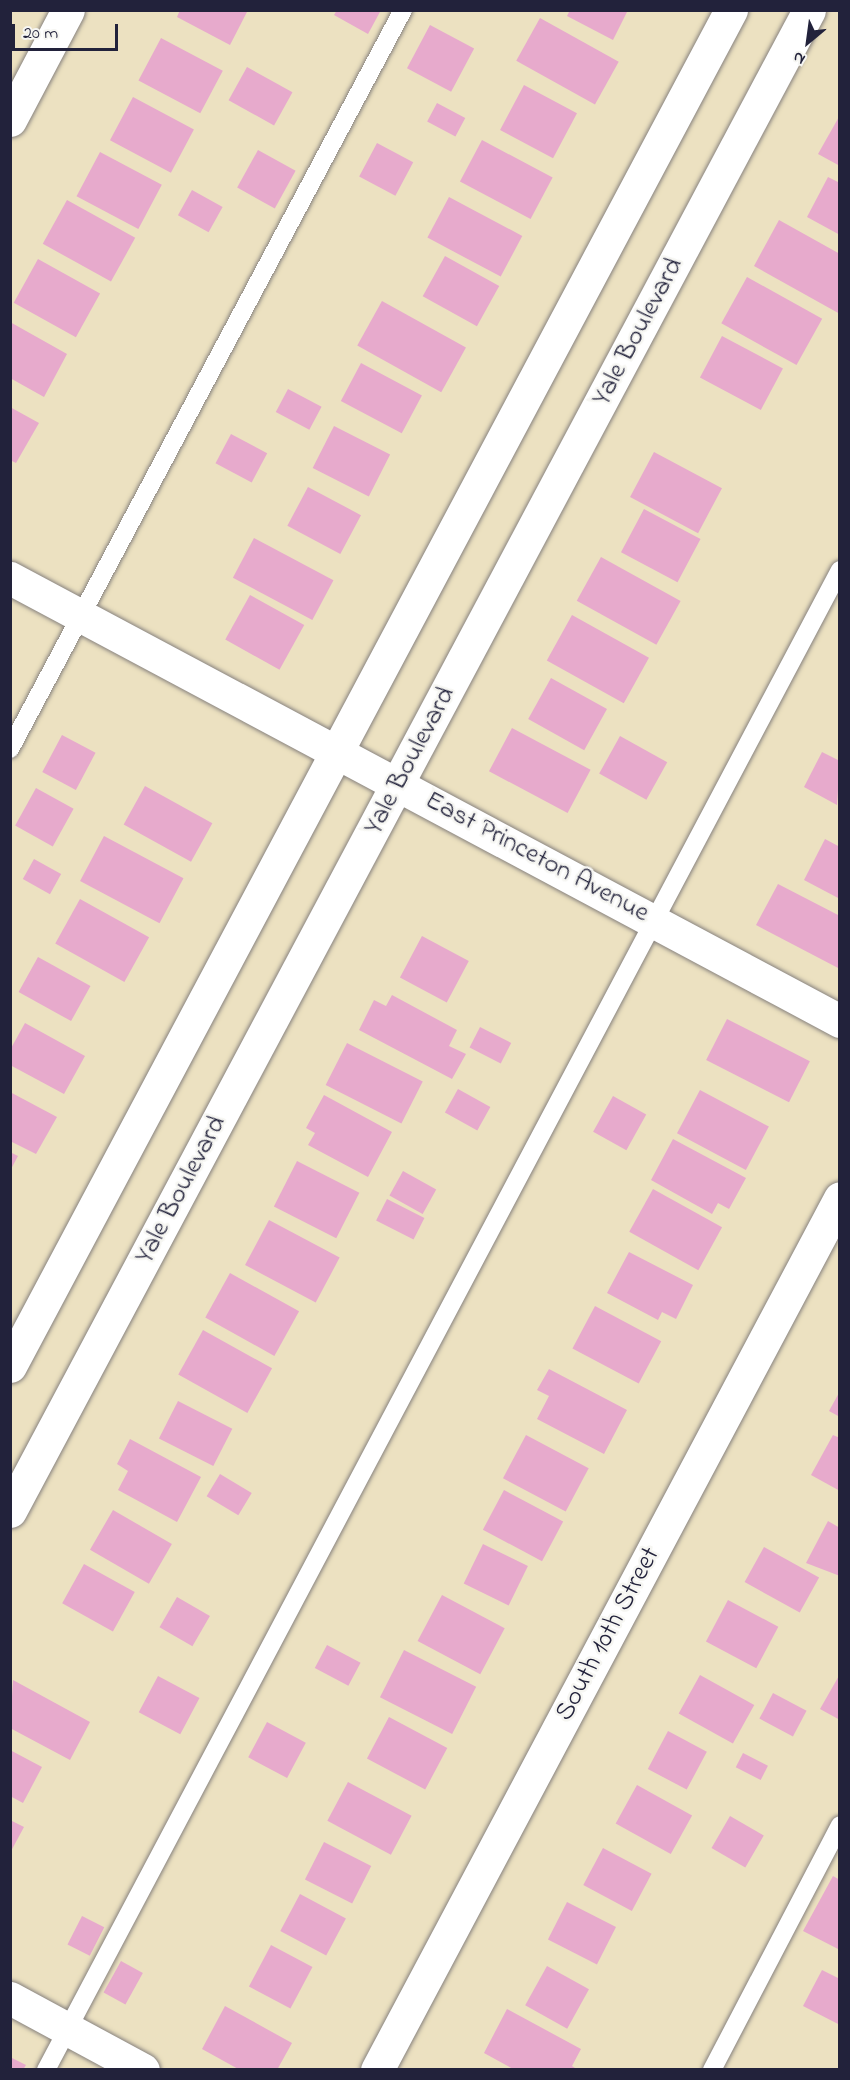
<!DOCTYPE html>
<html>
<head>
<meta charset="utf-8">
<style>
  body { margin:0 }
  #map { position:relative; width:850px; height:2080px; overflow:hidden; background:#ece1c1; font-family:"Indie Flower",sans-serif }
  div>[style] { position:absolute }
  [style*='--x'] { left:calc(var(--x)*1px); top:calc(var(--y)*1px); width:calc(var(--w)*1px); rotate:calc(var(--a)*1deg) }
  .building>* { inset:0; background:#e7aacc; transform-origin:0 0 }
  .roads { filter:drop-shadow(0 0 2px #87827e) drop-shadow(0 0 2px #87827e) }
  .service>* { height:18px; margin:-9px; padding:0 9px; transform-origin:9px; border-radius:9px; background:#fff }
  .minor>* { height:33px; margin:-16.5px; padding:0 16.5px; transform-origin:16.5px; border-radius:16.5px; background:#fff }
  .tertiary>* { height:33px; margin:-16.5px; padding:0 16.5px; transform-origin:16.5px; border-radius:16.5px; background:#fff }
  span { translate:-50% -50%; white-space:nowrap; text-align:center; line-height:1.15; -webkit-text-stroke:5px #f6f6f2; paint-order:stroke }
  .street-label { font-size:27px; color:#22223b }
  .frame { position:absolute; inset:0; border:12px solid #22223b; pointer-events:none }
  .north { position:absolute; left:778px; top:12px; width:60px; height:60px; -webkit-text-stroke:4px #f6f6f2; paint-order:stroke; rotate:209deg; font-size:16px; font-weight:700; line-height:24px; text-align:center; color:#22223b }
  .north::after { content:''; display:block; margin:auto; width:21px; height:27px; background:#22223b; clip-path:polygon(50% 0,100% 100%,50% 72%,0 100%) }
  .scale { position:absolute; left:12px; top:24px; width:106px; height:27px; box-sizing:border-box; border:3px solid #22223b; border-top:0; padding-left:8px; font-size:18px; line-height:21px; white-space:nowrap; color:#22223b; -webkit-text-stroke:4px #f6f6f2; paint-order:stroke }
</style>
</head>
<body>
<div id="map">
  <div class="building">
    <div style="clip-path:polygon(180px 10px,248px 10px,230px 45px,177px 17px)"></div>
    <div style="clip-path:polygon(337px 10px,381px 10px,368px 34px,334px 15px)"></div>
    <div style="clip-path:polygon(570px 10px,628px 10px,613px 40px,567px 16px)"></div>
    <div style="left:540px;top:18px;width:90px;height:49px;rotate:29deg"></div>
    <div style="left:430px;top:25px;width:50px;height:49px;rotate:28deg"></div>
    <div style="left:161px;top:38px;width:70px;height:48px;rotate:28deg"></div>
    <div style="left:247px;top:67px;width:52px;height:38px;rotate:29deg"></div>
    <div style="left:524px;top:85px;width:60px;height:51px;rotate:28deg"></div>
    <div style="left:133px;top:97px;width:69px;height:49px;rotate:28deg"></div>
    <div style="left:437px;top:103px;width:32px;height:21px;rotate:28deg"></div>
    <div style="clip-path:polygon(840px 115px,840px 166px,818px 154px)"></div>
    <div style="left:482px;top:140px;width:80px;height:47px;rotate:28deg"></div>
    <div style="left:377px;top:143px;width:41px;height:38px;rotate:28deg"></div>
    <div style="left:258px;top:150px;width:43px;height:43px;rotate:29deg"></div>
    <div style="left:100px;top:152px;width:70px;height:50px;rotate:28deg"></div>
    <div style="clip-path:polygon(828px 177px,840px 183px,840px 235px,807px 217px)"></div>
    <div style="left:192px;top:190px;width:35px;height:29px;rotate:29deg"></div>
    <div style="left:449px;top:197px;width:83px;height:46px;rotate:28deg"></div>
    <div style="left:67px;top:200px;width:78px;height:50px;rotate:29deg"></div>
    <div style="clip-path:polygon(779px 220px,840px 254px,840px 314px,754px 266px)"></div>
    <div style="left:445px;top:256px;width:62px;height:46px;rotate:29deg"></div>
    <div style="left:38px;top:259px;width:71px;height:50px;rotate:29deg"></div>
    <div style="left:747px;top:277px;width:86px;height:53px;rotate:29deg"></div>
    <div style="left:382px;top:301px;width:96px;height:51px;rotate:29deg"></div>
    <div style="clip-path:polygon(10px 322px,67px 354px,44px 397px,10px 378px)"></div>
    <div style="left:722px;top:336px;width:69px;height:47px;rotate:28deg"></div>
    <div style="left:361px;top:363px;width:69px;height:43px;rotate:28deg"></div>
    <div style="left:288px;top:389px;width:38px;height:26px;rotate:28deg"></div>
    <div style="clip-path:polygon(10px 407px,39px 423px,16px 463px,10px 460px)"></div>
    <div style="left:334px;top:426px;width:63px;height:47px;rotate:27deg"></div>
    <div style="left:231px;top:434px;width:41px;height:33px;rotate:28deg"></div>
    <div style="left:654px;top:452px;width:77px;height:51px;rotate:28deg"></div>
    <div style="left:308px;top:487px;width:60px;height:44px;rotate:28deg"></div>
    <div style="left:644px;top:509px;width:64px;height:49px;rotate:28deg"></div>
    <div style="left:254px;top:538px;width:90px;height:45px;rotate:28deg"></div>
    <div style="left:601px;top:557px;width:91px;height:50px;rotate:29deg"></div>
    <div style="left:250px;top:595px;width:62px;height:51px;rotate:29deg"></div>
    <div style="left:572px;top:615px;width:88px;height:52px;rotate:29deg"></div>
    <div style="left:551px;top:678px;width:64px;height:47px;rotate:29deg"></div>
    <div style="left:512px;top:728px;width:89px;height:49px;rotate:28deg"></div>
    <div style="left:62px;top:735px;width:38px;height:42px;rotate:28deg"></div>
    <div style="left:620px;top:736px;width:54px;height:43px;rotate:29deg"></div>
    <div style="clip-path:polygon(822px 752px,840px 761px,837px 805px,804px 787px)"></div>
    <div style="left:145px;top:786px;width:77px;height:44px;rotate:29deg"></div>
    <div style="left:36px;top:788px;width:43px;height:43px;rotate:29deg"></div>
    <div style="left:104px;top:836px;width:90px;height:51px;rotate:28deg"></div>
    <div style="clip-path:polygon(825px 839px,840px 847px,840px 899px,804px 880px)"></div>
    <div style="left:34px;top:859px;width:31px;height:23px;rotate:29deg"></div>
    <div style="clip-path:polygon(778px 884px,840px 916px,840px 969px,756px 925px)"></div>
    <div style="left:80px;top:899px;width:79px;height:51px;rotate:29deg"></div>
    <div style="left:422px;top:936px;width:53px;height:47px;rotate:28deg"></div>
    <div style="left:38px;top:957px;width:60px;height:40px;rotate:29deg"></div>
    <div style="clip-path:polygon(392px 995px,457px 1030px,449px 1046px,466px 1054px,452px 1079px,359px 1030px,374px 1000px,386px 1006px)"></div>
    <div style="left:727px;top:1019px;width:93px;height:46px;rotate:27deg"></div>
    <div style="clip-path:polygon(25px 1023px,85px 1056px,64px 1094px,10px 1065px,10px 1050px)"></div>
    <div style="left:480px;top:1027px;width:35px;height:23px;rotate:27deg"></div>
    <div style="left:347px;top:1043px;width:85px;height:47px;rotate:27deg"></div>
    <div style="left:458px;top:1089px;width:37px;height:27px;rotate:29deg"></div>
    <div style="left:700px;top:1090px;width:78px;height:49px;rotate:28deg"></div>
    <div style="clip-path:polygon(10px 1092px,57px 1117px,36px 1154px,10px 1141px)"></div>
    <div style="clip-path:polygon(324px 1095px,392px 1132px,368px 1177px,308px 1145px,315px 1133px,306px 1128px)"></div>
    <div style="left:613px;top:1096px;width:38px;height:41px;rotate:29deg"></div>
    <div style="clip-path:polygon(673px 1139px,746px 1178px,729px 1209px,718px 1203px,712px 1214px,651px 1180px)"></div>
    <div style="clip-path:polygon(10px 1152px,18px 1156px,10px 1171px)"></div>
    <div style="left:297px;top:1161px;width:70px;height:51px;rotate:27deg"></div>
    <div style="left:403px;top:1171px;width:38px;height:28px;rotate:29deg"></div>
    <div style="left:653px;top:1189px;width:79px;height:49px;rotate:29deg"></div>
    <div style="left:387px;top:1199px;width:42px;height:24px;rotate:27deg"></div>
    <div style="left:269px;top:1220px;width:80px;height:51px;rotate:28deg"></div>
    <div style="clip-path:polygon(629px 1252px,693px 1285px,676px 1319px,662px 1312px,658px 1320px,607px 1293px)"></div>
    <div style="left:230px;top:1273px;width:79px;height:51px;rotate:29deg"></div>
    <div style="left:595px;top:1306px;width:75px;height:48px;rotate:28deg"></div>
    <div style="left:203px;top:1330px;width:79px;height:51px;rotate:29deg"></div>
    <div style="clip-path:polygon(549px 1369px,627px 1410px,604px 1454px,537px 1419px,549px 1396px,537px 1390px)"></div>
    <div style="clip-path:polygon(840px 1391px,840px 1417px,829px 1411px)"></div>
    <div style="left:178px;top:1401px;width:61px;height:42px;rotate:27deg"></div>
    <div style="left:526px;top:1435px;width:71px;height:49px;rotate:28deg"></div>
    <div style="clip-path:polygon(833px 1435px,840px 1438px,840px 1491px,811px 1475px)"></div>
    <div style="clip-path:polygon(130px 1439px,201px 1477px,177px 1522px,118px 1490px,128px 1471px,117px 1464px)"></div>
    <div style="left:220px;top:1474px;width:37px;height:26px;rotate:31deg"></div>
    <div style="left:504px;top:1490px;width:67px;height:45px;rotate:28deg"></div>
    <div style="left:113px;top:1510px;width:68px;height:46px;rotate:30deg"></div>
    <div style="clip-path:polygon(828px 1521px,840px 1528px,840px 1576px,806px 1563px)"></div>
    <div style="left:483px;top:1544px;width:50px;height:44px;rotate:26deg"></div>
    <div style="left:764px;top:1547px;width:63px;height:40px;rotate:29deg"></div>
    <div style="left:84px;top:1564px;width:58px;height:45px;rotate:29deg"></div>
    <div style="left:442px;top:1595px;width:71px;height:52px;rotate:28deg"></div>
    <div style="left:177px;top:1597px;width:38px;height:35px;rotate:30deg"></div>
    <div style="left:728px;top:1600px;width:57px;height:47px;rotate:28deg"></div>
    <div style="left:327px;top:1645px;width:38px;height:26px;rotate:28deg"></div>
    <div style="left:404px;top:1650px;width:81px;height:53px;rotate:27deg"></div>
    <div style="clip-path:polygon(840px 1674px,840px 1720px,820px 1709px)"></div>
    <div style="left:700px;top:1675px;width:62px;height:44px;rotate:29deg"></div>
    <div style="left:158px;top:1676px;width:47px;height:41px;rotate:28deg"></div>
    <div style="clip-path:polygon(13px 1680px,90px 1722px,70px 1760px,10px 1728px)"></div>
    <div style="left:773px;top:1693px;width:38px;height:29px;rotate:28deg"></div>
    <div style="left:389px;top:1717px;width:66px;height:47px;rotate:28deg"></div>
    <div style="left:267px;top:1722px;width:44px;height:40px;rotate:28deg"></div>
    <div style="left:668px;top:1731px;width:44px;height:43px;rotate:28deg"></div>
    <div style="clip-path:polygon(10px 1750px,42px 1767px,23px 1803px,10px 1796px)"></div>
    <div style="left:743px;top:1753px;width:28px;height:16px;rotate:27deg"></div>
    <div style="left:348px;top:1782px;width:72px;height:44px;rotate:28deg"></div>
    <div style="left:637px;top:1785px;width:63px;height:44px;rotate:29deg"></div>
    <div style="left:730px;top:1816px;width:39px;height:37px;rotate:30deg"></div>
    <div style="clip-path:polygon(10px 1820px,24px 1827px,10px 1853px)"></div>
    <div style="left:324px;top:1842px;width:53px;height:42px;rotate:27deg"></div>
    <div style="left:603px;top:1848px;width:55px;height:42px;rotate:28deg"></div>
    <div style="clip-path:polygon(833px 1876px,840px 1880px,840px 1950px,803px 1931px)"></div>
    <div style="left:300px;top:1894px;width:52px;height:42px;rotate:28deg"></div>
    <div style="left:567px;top:1902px;width:55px;height:42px;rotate:27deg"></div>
    <div style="left:82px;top:1916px;width:25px;height:32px;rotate:27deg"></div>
    <div style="left:271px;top:1945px;width:47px;height:47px;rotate:28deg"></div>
    <div style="left:121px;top:1961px;width:25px;height:36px;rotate:29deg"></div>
    <div style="left:547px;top:1966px;width:48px;height:45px;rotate:29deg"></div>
    <div style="clip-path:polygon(822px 1970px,840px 1979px,840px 2025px,803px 2006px)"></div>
    <div style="clip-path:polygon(225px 2006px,292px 2043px,277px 2070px,240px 2070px,202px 2049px)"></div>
    <div style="clip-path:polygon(507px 2009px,581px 2049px,572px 2066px,578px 2070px,515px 2070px,484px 2053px)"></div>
    <div style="clip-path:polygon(10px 2057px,26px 2065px,23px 2070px,10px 2070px)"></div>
  </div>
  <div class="roads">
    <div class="service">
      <div style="--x:10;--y:749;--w:837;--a:-62"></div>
      <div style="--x:46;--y:2070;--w:1697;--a:-62.11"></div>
      <div style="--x:712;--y:2070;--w:276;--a:-62.4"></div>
    </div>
    <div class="minor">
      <div style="--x:10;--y:578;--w:941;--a:28.09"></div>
      <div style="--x:10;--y:1366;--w:1536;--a:-62"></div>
      <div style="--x:10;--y:1511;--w:1700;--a:-61.97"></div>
      <div style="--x:10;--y:1998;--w:151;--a:28.4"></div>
      <div style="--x:377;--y:2070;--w:987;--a:-62.03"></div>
    </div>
    <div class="tertiary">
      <div style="--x:10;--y:120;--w:124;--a:-62.2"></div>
    </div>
  </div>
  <div class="street-label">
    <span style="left:638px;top:332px;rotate:-62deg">Yale Boulevard</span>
    <span style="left:410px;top:761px;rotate:-62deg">Yale Boulevard</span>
    <span style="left:537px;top:857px;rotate:28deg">East Princeton Avenue</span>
    <span style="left:181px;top:1190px;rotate:-62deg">Yale Boulevard</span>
    <span style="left:608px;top:1634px;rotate:-62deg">South 10th Street</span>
  </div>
  <div class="frame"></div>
  <div class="north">N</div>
  <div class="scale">20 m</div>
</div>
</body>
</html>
